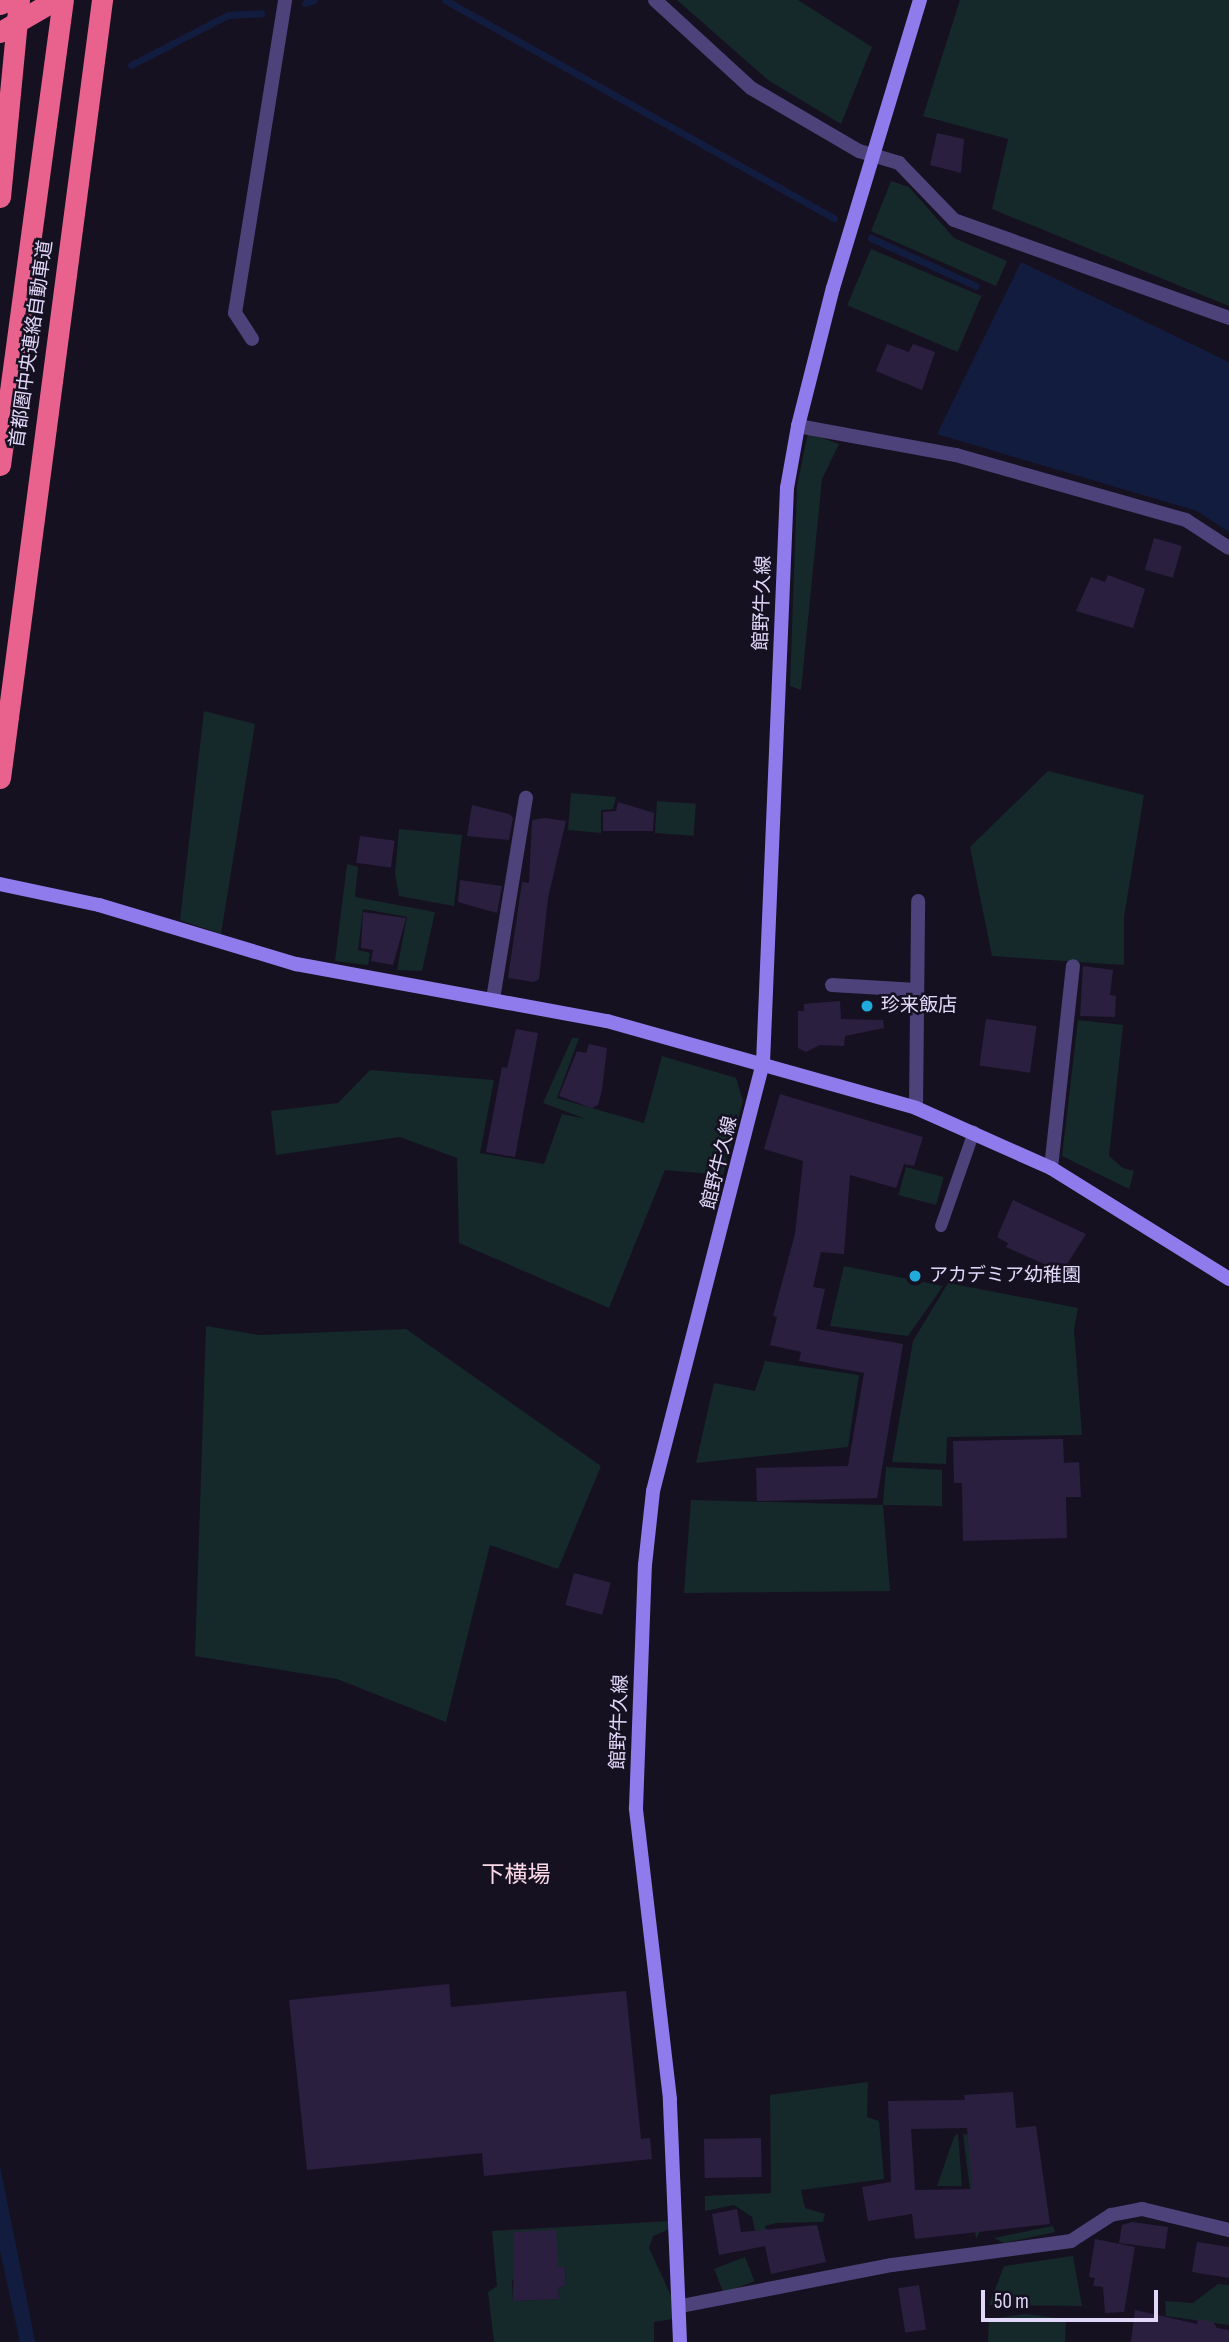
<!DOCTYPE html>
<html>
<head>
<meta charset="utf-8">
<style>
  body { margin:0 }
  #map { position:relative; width:1229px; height:2342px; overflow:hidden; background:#161121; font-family:"Sofia Sans Condensed","Noto Sans JP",sans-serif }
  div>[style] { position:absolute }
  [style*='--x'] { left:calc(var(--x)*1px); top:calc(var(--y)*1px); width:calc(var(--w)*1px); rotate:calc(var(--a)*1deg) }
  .green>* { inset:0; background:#15282a; transform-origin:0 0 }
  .water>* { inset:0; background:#121c3e }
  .stream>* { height:7px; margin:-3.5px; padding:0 3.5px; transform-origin:3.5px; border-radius:3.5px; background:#121c3e }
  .building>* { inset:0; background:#2b1f40; transform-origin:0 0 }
  .lane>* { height:12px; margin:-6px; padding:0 6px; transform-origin:6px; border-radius:6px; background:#4d427a }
  .street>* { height:14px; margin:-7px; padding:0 7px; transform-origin:7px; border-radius:7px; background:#4d427a }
  .secondary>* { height:14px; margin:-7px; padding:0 7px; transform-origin:7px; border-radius:7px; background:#8f7bec }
  .highway>* { height:21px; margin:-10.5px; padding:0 10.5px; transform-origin:10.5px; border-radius:10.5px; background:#e9628e }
  .highway-bridge>* { height:21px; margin:-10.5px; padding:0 10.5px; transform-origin:10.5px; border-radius:10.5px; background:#e9628e }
  .dots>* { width:19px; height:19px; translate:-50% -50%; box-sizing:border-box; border:4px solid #161121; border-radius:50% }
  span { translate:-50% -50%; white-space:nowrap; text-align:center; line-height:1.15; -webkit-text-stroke:5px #161121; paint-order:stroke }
  .street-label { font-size:19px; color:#e0d7f9 }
  .poi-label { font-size:19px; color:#e0d7f9 }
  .left { translate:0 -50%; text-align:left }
  .quarter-label { font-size:23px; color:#fad8e8 }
  .scale { position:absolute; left:981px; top:2290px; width:177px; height:32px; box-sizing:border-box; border:4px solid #e0d7f9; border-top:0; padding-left:9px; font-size:21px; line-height:24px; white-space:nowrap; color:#e0d7f9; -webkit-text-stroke:5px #161121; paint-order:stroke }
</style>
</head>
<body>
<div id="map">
  <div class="green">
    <div style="clip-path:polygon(677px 0,798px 0,872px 47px,841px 124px,768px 80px)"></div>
    <div style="clip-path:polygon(960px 0,1229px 0,1229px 306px,992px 209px,1008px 139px,923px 116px)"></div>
    <div style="clip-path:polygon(891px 181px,909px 187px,954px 238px,1007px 261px,996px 286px,871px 231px)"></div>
    <div style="left:871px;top:249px;width:120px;height:61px;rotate:23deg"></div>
    <div style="clip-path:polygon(808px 433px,839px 444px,822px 479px,801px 690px,790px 686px,797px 486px)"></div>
    <div style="clip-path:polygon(204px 711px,255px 724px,221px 934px,180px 920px)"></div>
    <div style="clip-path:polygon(1048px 771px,1144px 795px,1124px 917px,1124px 965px,992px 956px,970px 847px)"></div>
    <div style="clip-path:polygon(571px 793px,616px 797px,613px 809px,601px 810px,601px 833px,568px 830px)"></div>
    <div style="left:657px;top:801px;width:39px;height:32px;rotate:4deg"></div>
    <div style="clip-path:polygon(399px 829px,462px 835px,454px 906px,399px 896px,395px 874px)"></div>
    <div style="clip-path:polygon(347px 864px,358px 867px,355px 897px,435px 912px,422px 971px,397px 970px,407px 917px,363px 909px,358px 950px,370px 953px,368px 965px,335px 961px)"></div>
    <div style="clip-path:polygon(1078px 1020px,1123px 1025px,1109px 1156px,1123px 1168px,1134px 1171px,1129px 1189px,1062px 1156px)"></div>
    <div style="clip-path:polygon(572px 1038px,579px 1038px,557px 1098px,644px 1123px,662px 1056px,736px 1078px,743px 1101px,723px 1175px,665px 1170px,609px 1308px,459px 1243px,457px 1158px,400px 1137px,276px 1155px,271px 1111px,338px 1103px,370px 1070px,494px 1080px,480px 1153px,544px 1164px,562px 1114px,586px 1119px,543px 1103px)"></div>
    <div style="left:906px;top:1167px;width:39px;height:29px;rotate:15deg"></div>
    <div style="clip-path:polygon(844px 1266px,943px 1286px,908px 1336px,830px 1326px)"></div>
    <div style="clip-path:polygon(948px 1283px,1078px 1308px,1074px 1329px,1082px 1435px,947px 1437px,946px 1464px,892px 1462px,913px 1341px)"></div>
    <div style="clip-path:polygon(206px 1326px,259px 1335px,406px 1329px,601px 1466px,558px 1569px,490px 1545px,446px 1722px,337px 1679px,195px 1656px)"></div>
    <div style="clip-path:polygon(765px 1361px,859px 1375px,848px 1447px,696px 1463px,714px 1383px,755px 1391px)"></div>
    <div style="clip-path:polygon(886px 1467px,942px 1470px,942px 1506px,883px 1505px,890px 1591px,684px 1593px,691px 1500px,883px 1505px)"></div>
    <div style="clip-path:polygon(868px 2082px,867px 2117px,879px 2121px,884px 2179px,801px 2190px,805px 2208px,825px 2214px,823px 2222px,776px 2223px,765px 2226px,767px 2233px,757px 2240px,752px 2217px,734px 2205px,705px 2211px,705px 2196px,771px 2193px,770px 2095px)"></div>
    <div style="clip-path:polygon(958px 2133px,962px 2186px,937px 2186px,954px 2137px)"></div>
    <div style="clip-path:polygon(963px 2134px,973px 2135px,981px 2229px,976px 2239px)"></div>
    <div style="clip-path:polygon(evenodd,671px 2221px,672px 2228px,653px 2236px,649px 2248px,673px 2300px,673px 2319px,654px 2322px,654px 2342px,494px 2342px,488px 2292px,497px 2286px,492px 2231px,671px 2221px,565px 2267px,566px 2285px,558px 2288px,559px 2299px,513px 2301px,512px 2280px,565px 2267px)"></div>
    <div style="clip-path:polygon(1053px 2226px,1055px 2232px,1004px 2243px,994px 2238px)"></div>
    <div style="clip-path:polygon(1073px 2256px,1082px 2306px,989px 2305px,1004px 2266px)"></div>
    <div style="left:745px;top:2257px;width:26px;height:33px;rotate:69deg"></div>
    <div style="clip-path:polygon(1218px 2284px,1229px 2285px,1229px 2325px,1166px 2316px,1165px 2301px,1193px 2303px)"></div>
    <div style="clip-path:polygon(1026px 2314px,1066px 2319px,1065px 2342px,988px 2342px,989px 2319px)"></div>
  </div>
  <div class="water">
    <div style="clip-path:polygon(1021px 262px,1229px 362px,1229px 532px,1197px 511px,937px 434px)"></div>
    <div style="clip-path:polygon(0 2166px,28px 2305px,35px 2342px,20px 2342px,0 2251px)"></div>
  </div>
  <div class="stream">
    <div style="--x:445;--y:0;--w:446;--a:29.3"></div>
    <div style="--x:305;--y:3;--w:9;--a:-18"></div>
    <div style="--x:131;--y:65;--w:109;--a:-27.3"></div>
    <div style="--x:228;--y:15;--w:33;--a:-3"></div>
    <div style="--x:871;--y:238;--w:115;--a:24.6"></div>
  </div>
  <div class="building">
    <div style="clip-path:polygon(937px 133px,964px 139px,961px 173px,930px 165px)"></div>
    <div style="clip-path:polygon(887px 344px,909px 352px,913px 344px,935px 352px,922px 390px,876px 371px)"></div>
    <div style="left:1154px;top:538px;width:29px;height:33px;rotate:16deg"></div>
    <div style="clip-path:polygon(1108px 575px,1145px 589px,1133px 628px,1076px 611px,1091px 577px,1105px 582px)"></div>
    <div style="clip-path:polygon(618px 802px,654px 813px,653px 831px,603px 831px,603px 812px,616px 811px)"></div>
    <div style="clip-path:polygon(472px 805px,509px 814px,513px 818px,509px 840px,467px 836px)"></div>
    <div style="clip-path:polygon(545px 818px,566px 821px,548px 898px,539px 979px,534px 982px,508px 978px,522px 882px,529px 883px,532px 820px)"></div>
    <div style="left:360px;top:836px;width:35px;height:27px;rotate:8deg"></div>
    <div style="clip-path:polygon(460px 880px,502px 886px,497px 913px,458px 902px)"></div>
    <div style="clip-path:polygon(363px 912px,406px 918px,393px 965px,371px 961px,373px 950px,361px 948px)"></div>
    <div style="clip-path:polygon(1083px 966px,1113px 970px,1110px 995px,1116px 996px,1115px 1017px,1080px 1016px)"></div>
    <div style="clip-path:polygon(840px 1001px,841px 1019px,883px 1020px,884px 1028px,845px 1036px,844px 1046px,820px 1045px,806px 1052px,798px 1048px,798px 1011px,804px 1011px,804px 1004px)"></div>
    <div style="left:986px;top:1019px;width:51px;height:47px;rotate:8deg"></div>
    <div style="clip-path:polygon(516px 1029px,538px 1033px,515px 1157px,486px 1152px,502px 1067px,507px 1068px)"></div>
    <div style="clip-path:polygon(589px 1044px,607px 1048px,602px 1090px,598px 1105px,592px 1108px,559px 1096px,577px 1051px,586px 1053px)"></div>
    <div style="clip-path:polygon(780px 1094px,923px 1137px,914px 1166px,904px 1164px,896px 1188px,850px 1175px,844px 1254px,821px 1252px,813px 1287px,825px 1289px,816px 1329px,903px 1344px,877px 1498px,757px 1501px,756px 1468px,848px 1466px,864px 1373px,799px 1361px,801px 1352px,770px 1345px,777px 1317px,773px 1316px,795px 1234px,803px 1161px,764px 1149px)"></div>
    <div style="clip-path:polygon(1013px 1200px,1086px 1234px,1062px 1272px,1006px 1247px,1008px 1243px,997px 1237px)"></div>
    <div style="clip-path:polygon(1063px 1439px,1064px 1463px,1079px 1462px,1081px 1497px,1066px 1497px,1067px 1538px,963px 1541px,962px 1483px,954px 1483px,953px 1441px)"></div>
    <div style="left:574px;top:1573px;width:38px;height:33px;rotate:15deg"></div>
    <div style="clip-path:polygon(449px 1984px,451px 2007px,626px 1991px,641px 2139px,650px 2138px,652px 2159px,484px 2176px,482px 2153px,307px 2170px,289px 2000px)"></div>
    <div style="clip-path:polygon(evenodd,1013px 2092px,1016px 2128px,1036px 2126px,1050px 2224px,915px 2239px,912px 2214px,868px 2221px,862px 2187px,891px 2182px,888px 2101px,965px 2100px,964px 2095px,1013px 2092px,967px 2128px,972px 2189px,915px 2190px,911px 2129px,967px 2128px)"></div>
    <div style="left:761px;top:2138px;width:39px;height:57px;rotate:89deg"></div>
    <div style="clip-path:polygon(737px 2209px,741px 2232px,817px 2225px,826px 2262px,771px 2274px,765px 2246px,719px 2255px,712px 2214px)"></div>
    <div style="clip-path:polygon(1132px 2222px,1168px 2227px,1165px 2249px,1119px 2243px,1122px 2225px)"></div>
    <div style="clip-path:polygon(556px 2230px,558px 2267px,565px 2267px,566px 2285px,558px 2288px,559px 2299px,513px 2301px,514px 2232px)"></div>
    <div style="clip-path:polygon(1095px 2239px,1135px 2247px,1124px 2312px,1105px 2313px,1103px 2287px,1093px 2286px,1095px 2278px,1089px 2277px)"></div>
    <div style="clip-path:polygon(1197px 2242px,1229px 2247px,1229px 2278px,1192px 2272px)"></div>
    <div style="left:919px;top:2285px;width:45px;height:21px;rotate:81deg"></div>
    <div style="clip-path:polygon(1135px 2310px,1197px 2324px,1198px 2319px,1213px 2322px,1217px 2328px,1229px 2330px,1229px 2342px,1131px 2342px)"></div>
  </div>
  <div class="lane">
    <div style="--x:941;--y:1226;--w:100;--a:-70.7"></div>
  </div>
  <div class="street">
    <div style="--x:655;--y:0;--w:130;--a:42.5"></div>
    <div style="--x:751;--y:88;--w:125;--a:30.3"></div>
    <div style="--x:859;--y:151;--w:42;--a:16.7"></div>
    <div style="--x:899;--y:163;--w:79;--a:46"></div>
    <div style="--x:954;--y:220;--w:292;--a:19.6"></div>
    <div style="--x:252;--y:339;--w:31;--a:-123"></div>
    <div style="--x:235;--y:313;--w:317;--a:-80.9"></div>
    <div style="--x:798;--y:426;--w:161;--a:10.4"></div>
    <div style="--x:956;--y:455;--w:239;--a:15.8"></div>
    <div style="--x:1186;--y:520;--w:51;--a:33.1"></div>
    <div style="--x:832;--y:985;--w:85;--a:3.4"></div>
    <div style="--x:493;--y:999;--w:204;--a:-80.7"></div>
    <div style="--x:916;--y:1108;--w:207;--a:-89.4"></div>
    <div style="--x:1051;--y:1168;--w:203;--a:-83.8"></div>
    <div style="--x:681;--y:2306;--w:215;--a:-11"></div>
    <div style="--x:892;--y:2265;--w:181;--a:-7.6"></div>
    <div style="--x:1071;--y:2241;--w:48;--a:-33"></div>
    <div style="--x:1111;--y:2215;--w:32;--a:-11"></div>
    <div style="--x:1142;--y:2209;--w:89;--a:13.6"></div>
  </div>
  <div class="secondary">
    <div style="--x:0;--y:884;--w:101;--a:12"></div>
    <div style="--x:99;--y:905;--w:206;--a:16.7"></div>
    <div style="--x:296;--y:964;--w:316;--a:10.4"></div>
    <div style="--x:607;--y:1021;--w:321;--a:15.7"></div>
    <div style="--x:916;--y:1108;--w:148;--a:24"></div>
    <div style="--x:1051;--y:1168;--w:210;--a:31.9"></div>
    <div style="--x:680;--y:2342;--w:243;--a:-92.4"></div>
    <div style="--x:670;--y:2099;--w:293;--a:-96.7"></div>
    <div style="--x:636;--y:1808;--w:243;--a:-87.9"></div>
    <div style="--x:645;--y:1565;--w:74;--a:-83.8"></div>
    <div style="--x:653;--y:1491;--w:442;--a:-75.6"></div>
    <div style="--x:763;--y:1063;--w:576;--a:-87.61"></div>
    <div style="--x:787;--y:488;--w:63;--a:-79.9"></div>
    <div style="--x:798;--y:426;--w:142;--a:-75.8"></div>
    <div style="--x:833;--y:288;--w:301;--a:-73.2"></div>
  </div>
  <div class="highway">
    <div style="--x:0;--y:4;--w:10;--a:-24"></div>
    <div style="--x:0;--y:32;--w:64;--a:-30.2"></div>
    <div style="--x:0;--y:465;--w:469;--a:-82.3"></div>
    <div style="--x:0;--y:778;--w:785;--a:-82.53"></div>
  </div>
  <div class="highway-bridge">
    <div style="--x:0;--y:197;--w:198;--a:-84.5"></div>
  </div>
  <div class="dots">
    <div style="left:867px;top:1006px;background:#1facdd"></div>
    <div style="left:915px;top:1276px;background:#1facdd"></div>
  </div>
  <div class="street-label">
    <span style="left:32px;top:344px;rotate:-82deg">首都圏中央連絡自動車道</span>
    <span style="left:763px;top:603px;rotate:-88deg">館野牛久線</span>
    <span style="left:720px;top:1163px;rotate:-76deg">館野牛久線</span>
    <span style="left:620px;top:1722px;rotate:-88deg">館野牛久線</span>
  </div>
  <div class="poi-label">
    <span class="left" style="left:881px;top:1006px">珍来飯店</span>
    <span class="left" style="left:929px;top:1276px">アカデミア幼稚園</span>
  </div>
  <div class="quarter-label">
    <span style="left:516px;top:1875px">下横場</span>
  </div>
  <div class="scale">50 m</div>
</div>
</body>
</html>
